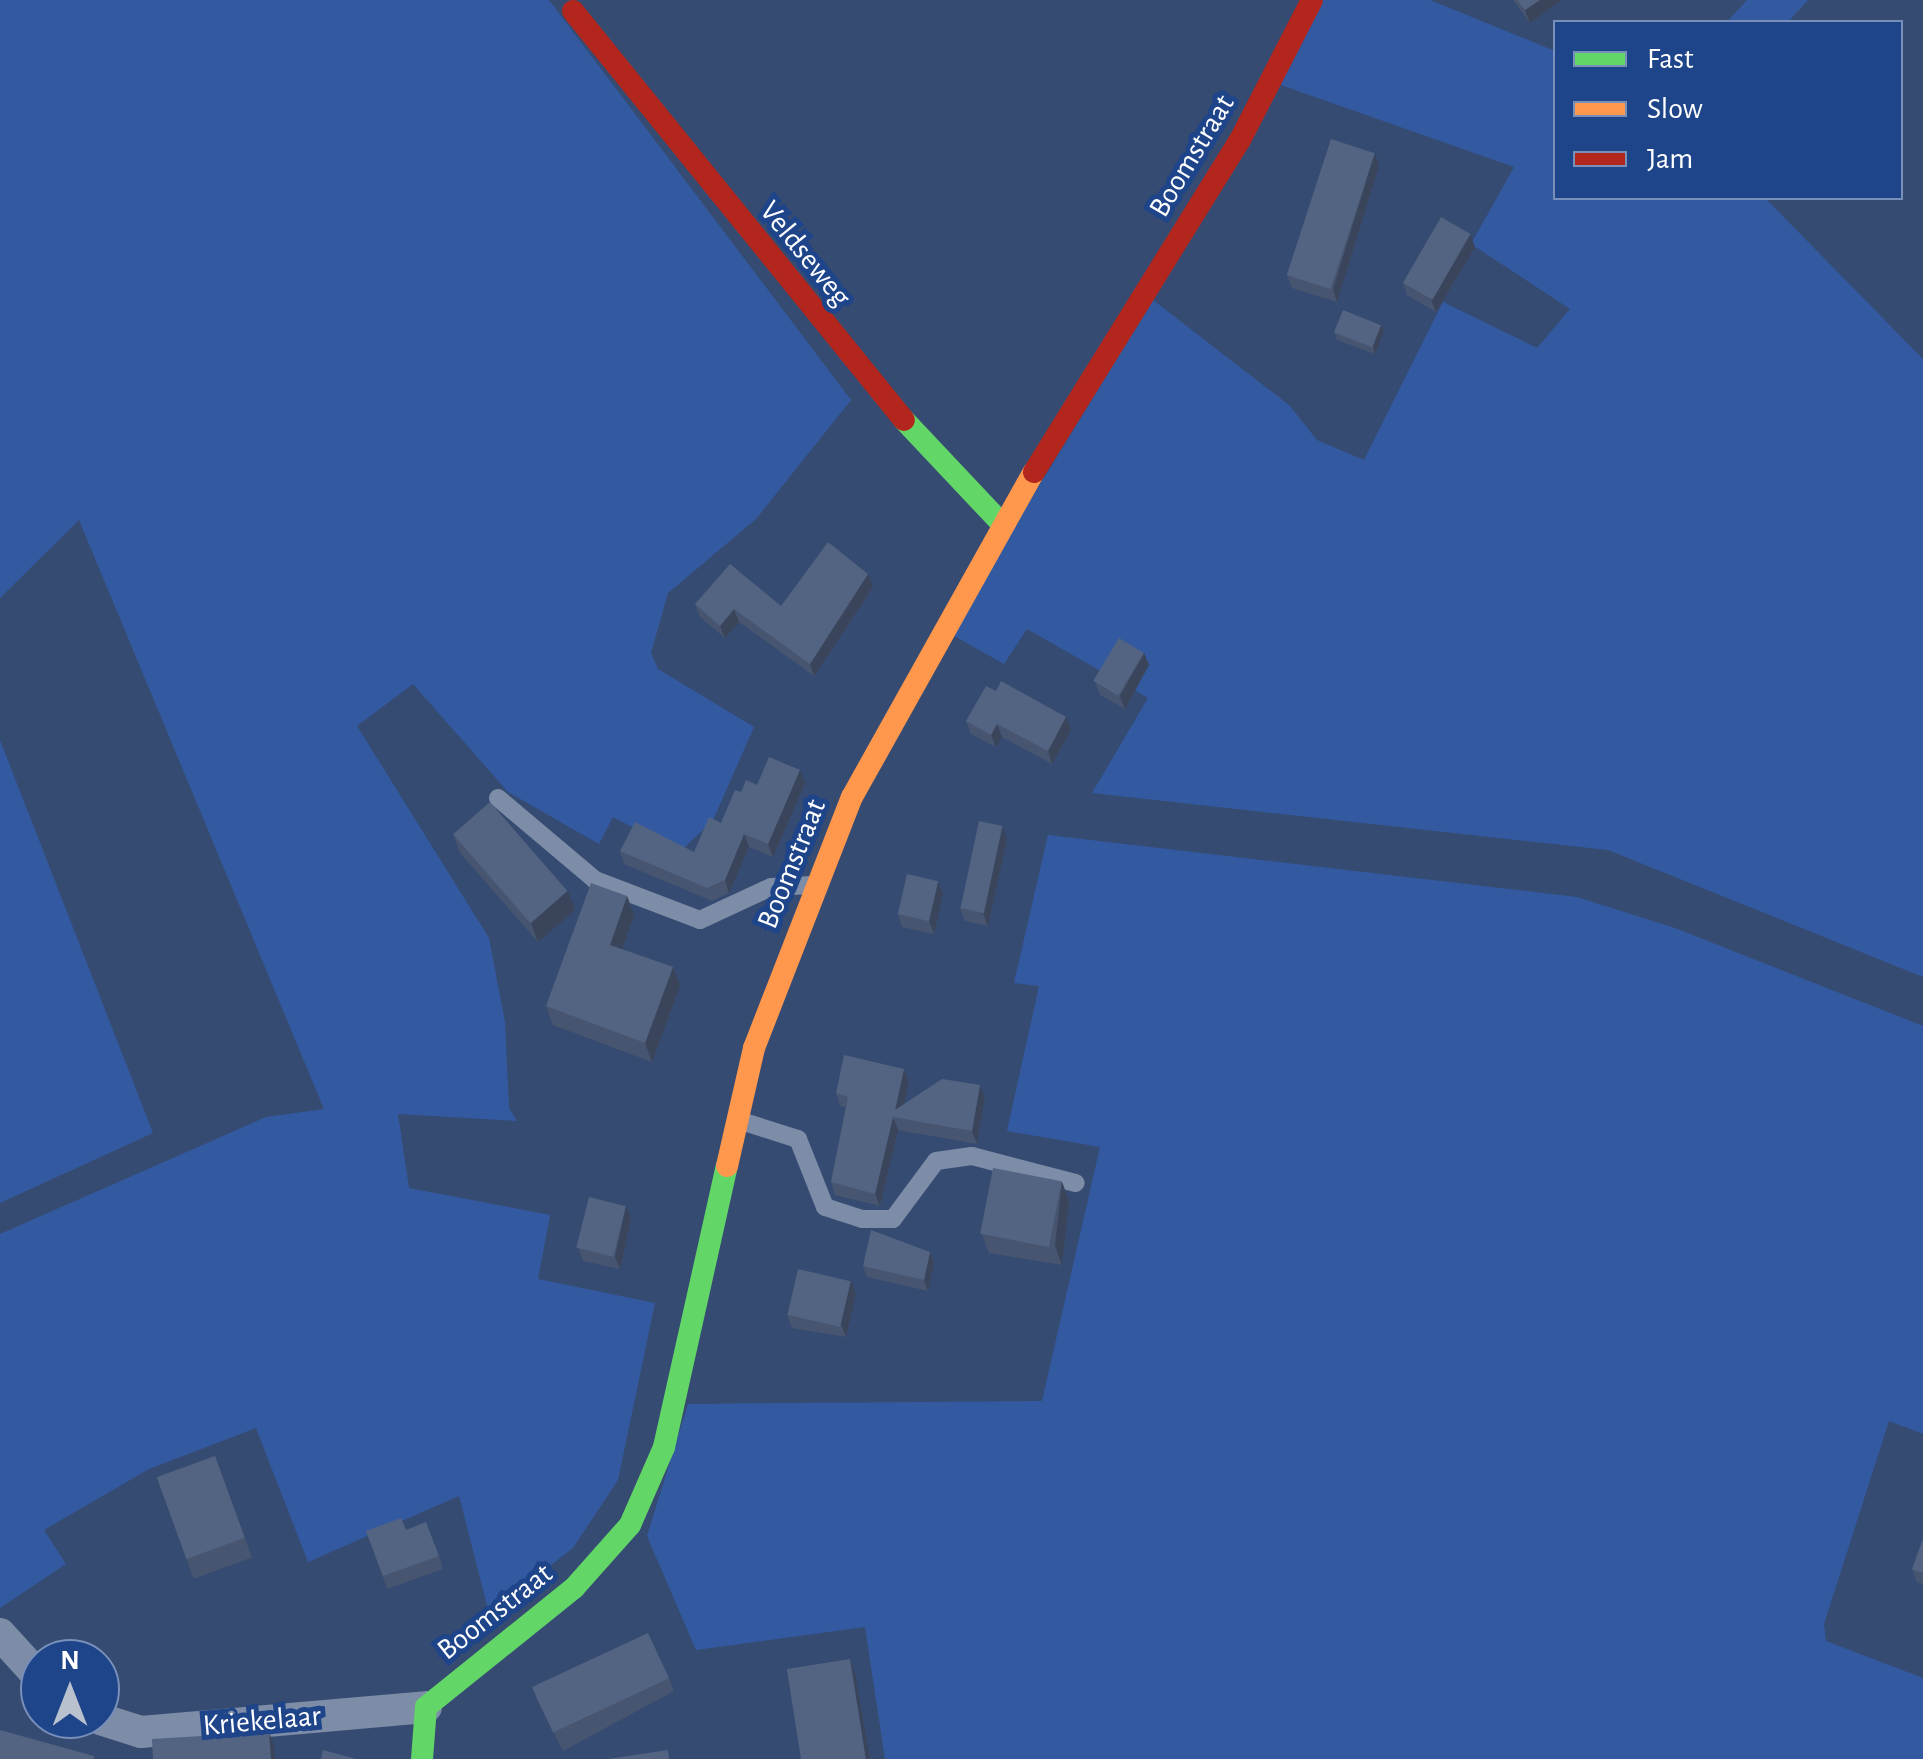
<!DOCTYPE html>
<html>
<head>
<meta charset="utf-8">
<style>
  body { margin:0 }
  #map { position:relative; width:1923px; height:1759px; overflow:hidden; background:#364b72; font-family:"Alegreya Sans",sans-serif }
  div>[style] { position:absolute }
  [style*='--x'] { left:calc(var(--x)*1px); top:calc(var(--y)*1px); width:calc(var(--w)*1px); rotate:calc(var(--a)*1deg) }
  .green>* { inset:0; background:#335aa1 }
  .lane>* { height:18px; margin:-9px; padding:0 9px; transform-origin:9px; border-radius:9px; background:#7d8ca7 }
  .street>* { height:32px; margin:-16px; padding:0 16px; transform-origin:16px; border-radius:16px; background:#7d8ca7 }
  .fast>* { height:22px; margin:-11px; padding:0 11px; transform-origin:11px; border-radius:11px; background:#63d668 }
  .slow>* { height:22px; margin:-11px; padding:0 11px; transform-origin:11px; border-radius:11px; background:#ff974d }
  .jam>* { height:22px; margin:-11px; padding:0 11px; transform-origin:11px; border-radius:11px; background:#b3261e }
  .wall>* { inset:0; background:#475570; transform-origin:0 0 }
  .shaded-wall>* { inset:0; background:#3a455b }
  .building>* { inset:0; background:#536382; transform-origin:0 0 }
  span { translate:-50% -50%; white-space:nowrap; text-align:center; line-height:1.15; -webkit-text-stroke:10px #1e448a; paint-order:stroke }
  .street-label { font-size:30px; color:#fff }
  .legend { position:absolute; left:1553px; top:20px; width:350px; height:180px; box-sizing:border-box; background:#1e448a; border:2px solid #788fb9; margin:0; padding:12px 18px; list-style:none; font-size:30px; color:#fff }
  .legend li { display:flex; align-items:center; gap:20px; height:50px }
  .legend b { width:50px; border:2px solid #788fb9 }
  .north { position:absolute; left:20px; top:1639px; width:100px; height:100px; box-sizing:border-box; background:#1e448a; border:2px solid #788fb9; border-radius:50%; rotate:0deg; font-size:28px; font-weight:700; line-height:40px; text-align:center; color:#fff }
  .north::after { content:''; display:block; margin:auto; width:35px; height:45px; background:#b9c0ce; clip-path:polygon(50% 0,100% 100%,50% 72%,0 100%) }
</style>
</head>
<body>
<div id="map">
  <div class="green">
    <div style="clip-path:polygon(0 0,549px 0,851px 400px,756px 519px,668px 593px,651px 653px,658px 669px,754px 727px,713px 820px,680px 852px,613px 817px,599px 844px,508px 792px,413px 684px,357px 726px,489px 938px,505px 1022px,509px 1108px,517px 1121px,398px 1114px,409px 1188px,550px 1215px,538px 1279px,655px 1303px,618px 1480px,573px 1548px,489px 1613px,459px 1496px,308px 1562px,256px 1428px,149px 1469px,44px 1530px,66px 1564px,0 1608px,0 1234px,266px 1117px,324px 1109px,79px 520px,0 598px)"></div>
    <div style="clip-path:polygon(1317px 0,1430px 0,1555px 51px,1556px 198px,1765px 198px,1923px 359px,1923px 977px,1608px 850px,1092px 793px,1148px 698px,1027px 629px,1004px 664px,949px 633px,1153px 300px,1289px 405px,1317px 440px,1364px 460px,1443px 302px,1537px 348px,1570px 309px,1471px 244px,1514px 167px,1278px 84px)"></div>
    <div style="clip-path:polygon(1747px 0,1808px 0,1788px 22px,1727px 22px)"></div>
    <div style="clip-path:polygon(0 740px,153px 1133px,0 1203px)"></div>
    <div style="clip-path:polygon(1048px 835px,1577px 897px,1675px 928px,1923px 1026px,1923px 1434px,1889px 1421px,1824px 1624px,1826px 1641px,1923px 1678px,1923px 1759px,885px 1759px,865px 1627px,696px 1650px,647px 1536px,688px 1404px,1042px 1401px,1100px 1147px,1007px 1131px,1039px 986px,1014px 983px)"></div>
  </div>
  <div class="lane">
    <div style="--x:498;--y:798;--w:127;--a:40.2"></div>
    <div style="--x:595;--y:880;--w:112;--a:20.9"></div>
    <div style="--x:700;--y:920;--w:78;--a:-24.9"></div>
    <div style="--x:771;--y:887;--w:42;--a:-2.7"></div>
    <div style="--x:738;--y:1120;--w:63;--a:17.6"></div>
    <div style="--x:798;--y:1139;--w:73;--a:68.3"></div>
    <div style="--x:825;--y:1207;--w:39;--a:18"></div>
    <div style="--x:862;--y:1219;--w:31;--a:0"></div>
    <div style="--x:893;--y:1219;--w:72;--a:-53.4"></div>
    <div style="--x:936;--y:1161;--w:36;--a:-8"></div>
    <div style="--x:972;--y:1156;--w:107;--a:14.6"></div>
  </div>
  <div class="street">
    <div style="--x:0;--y:1634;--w:59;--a:47.7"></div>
    <div style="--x:100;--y:1719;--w:43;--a:17.6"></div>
    <div style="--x:141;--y:1732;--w:286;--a:-5"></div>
  </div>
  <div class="fast">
    <div style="--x:904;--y:420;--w:143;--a:46.7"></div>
    <div style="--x:422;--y:1759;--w:52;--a:-85.6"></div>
    <div style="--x:426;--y:1707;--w:190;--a:-38.8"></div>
    <div style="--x:574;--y:1588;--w:84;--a:-48.4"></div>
    <div style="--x:630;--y:1525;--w:85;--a:-66.4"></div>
    <div style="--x:664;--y:1447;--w:288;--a:-77.4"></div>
  </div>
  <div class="slow">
    <div style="--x:727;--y:1166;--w:121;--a:-77.1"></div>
    <div style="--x:754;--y:1048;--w:269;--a:-68.7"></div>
    <div style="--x:852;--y:797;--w:372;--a:-60.8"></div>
  </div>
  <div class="jam">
    <div style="--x:573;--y:11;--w:526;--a:51.02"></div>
    <div style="--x:1034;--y:472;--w:391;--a:-58.2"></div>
    <div style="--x:1240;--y:140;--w:157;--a:-62.8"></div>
  </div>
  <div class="wall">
    <div style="clip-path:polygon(1513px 0,1562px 0,1530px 23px)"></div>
    <div style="clip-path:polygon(1379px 166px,1337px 302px,1292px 288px,1287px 275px)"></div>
    <div style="clip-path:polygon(1475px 247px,1436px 312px,1407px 295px,1403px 283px)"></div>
    <div style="clip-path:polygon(1381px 325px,1384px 331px,1375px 354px,1337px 340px,1335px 333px)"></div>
    <div style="clip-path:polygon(873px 587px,814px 676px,739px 622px,725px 638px,700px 617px,695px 604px,781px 606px)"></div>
    <div style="clip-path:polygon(1144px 653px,1149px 665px,1125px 709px,1100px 695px,1095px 682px)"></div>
    <div style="clip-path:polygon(966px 721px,1071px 730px,1052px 764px,1002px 737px,996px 747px,971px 734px)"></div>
    <div style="clip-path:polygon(805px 783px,773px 857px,749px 847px,729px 893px,712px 901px,624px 864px,620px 851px,694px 852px,757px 785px)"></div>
    <div style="clip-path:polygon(453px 834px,575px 910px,538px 942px,460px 853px)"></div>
    <div style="clip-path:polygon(1007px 839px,988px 926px,965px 921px,960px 908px)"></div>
    <div style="clip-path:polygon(943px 894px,934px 934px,902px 927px,898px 914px)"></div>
    <div style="clip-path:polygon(627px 896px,634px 915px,622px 949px,673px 967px,680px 986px,652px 1062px,553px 1025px,546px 1006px)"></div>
    <div style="clip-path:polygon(904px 1069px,909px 1082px,904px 1104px,980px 1085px,985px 1097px,977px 1144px,898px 1130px,880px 1206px,835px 1195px,831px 1182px,846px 1107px,840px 1106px,836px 1093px)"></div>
    <div style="clip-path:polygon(1062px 1182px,1069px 1201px,1062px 1265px,989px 1253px,982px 1234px)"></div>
    <div style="clip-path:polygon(631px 1218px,620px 1269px,583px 1261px,578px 1248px)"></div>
    <div style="clip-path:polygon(930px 1252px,934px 1263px,928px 1291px,867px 1277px,863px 1266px)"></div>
    <div style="clip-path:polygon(851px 1281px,856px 1294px,846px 1337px,792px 1328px,787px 1315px)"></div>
    <div style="left:215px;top:1456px;width:108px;height:62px;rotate:70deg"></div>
    <div style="clip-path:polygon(406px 1530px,439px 1556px,443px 1569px,387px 1589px,366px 1531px)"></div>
    <div style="clip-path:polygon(1923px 1539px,1923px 1584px,1917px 1582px,1912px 1569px)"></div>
    <div style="clip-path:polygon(669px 1678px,674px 1691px,563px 1751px,538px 1702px,533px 1689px)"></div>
  </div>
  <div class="shaded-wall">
    <div style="clip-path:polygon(1540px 0,1562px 0,1530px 23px,1525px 10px)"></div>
    <div style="clip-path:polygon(1375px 153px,1379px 166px,1337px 302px,1333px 289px)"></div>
    <div style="clip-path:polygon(1470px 234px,1475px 247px,1436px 312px,1431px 299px)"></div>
    <div style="clip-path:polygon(1381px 325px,1384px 331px,1375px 354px,1373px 347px)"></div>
    <div style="clip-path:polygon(868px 574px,873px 587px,814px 676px,810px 664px)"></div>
    <div style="clip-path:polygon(734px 609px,739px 622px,725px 638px,720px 626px)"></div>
    <div style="clip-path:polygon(1144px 653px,1149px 665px,1125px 709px,1120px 696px)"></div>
    <div style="clip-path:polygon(1066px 717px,1071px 730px,1052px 764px,1048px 751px)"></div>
    <div style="clip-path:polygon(997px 724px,1002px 737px,996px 747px,991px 735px)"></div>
    <div style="clip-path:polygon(800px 770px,805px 783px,773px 857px,768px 844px)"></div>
    <div style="clip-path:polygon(1002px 826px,1007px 839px,988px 926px,983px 913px)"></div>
    <div style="clip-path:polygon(744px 834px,749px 847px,729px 893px,725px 880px)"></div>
    <div style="clip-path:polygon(938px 881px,943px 894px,934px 934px,929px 921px)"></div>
    <div style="clip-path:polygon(568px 891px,575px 910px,538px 942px,531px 923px)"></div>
    <div style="clip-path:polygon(627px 896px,634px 915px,617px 964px,610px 945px)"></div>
    <div style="clip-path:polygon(673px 967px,680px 986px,652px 1062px,645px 1043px)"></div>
    <div style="clip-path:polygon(904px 1069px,909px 1082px,901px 1118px,895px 1110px)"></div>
    <div style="clip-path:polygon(980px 1085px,985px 1097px,977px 1144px,972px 1131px)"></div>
    <div style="clip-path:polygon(893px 1117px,898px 1130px,880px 1206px,875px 1194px)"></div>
    <div style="clip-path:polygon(1062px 1182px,1069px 1201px,1062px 1265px,1055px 1246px)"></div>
    <div style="clip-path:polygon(626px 1206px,631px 1218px,620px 1269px,615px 1257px)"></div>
    <div style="clip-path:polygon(930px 1252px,934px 1263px,928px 1291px,924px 1280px)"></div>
    <div style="clip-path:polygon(851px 1281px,856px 1294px,846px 1337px,841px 1324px)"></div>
    <div style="clip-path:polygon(850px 1659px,856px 1678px,870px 1759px,866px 1759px)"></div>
    <div style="clip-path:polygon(269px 1732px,274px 1745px,275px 1759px,271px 1759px)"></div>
  </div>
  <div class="building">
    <div style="clip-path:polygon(1517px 0,1540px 0,1525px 10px)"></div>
    <div style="left:1331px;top:139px;width:46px;height:143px;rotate:18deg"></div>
    <div style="left:1441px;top:217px;width:34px;height:76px;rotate:30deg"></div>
    <div style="left:1343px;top:310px;width:41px;height:24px;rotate:22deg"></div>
    <div style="clip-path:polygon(828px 542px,868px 574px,810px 664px,734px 609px,720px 626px,695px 604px,730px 564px,781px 606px)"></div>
    <div style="left:1119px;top:638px;width:29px;height:50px;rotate:31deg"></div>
    <div style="clip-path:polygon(1001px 681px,1066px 717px,1048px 751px,997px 724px,991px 735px,966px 721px,986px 686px,996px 691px)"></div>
    <div style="clip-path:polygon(769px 757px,800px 770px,768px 844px,744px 834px,725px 880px,707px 888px,620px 851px,635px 822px,694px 852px,709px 817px,721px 823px,735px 790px,741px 792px,746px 780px,757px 785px)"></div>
    <div style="left:490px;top:802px;width:118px;height:49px;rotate:49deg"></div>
    <div style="left:979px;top:821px;width:24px;height:89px;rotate:12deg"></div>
    <div style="left:907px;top:874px;width:32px;height:41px;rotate:13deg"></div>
    <div style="clip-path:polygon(591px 883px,627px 896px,610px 945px,673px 967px,645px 1043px,546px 1006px)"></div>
    <div style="clip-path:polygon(844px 1055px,904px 1069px,895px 1110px,942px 1079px,980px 1085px,972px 1131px,893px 1117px,875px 1194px,831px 1182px,848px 1097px,836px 1093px)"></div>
    <div style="left:993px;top:1168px;width:70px;height:67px;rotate:11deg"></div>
    <div style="left:589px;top:1197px;width:38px;height:52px;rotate:14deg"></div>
    <div style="clip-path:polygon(871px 1230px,930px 1252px,924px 1280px,863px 1266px)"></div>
    <div style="left:798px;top:1269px;width:54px;height:47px;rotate:13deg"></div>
    <div style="left:215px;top:1456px;width:87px;height:62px;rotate:70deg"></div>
    <div style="clip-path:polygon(401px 1518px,406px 1530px,426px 1522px,439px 1556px,383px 1576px,366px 1531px)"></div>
    <div style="clip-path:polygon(1923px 1539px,1923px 1573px,1912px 1569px)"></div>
    <div style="left:648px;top:1633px;width:50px;height:128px;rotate:65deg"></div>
    <div style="left:850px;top:1659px;width:101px;height:64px;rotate:81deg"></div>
    <div style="clip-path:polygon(0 1730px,94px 1756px,94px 1759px,0 1759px)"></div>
    <div style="clip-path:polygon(269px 1732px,271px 1759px,153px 1759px,152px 1739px)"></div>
    <div style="clip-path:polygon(323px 1750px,356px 1759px,321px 1759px)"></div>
    <div style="clip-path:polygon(668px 1750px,669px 1759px,608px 1759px)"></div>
  </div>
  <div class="street-label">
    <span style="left:1192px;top:156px;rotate:-59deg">Boomstraat</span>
    <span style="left:805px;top:254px;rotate:51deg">Veldseweg</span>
    <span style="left:792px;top:864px;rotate:-68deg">Boomstraat</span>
    <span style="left:495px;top:1612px;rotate:-38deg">Boomstraat</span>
    <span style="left:262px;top:1721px;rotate:-5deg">Kriekelaar</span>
  </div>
  <ul class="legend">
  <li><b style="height:12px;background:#63d668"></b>Fast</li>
  <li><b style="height:12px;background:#ff974d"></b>Slow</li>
  <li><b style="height:12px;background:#b3261e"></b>Jam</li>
  </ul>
  <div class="north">N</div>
</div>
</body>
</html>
